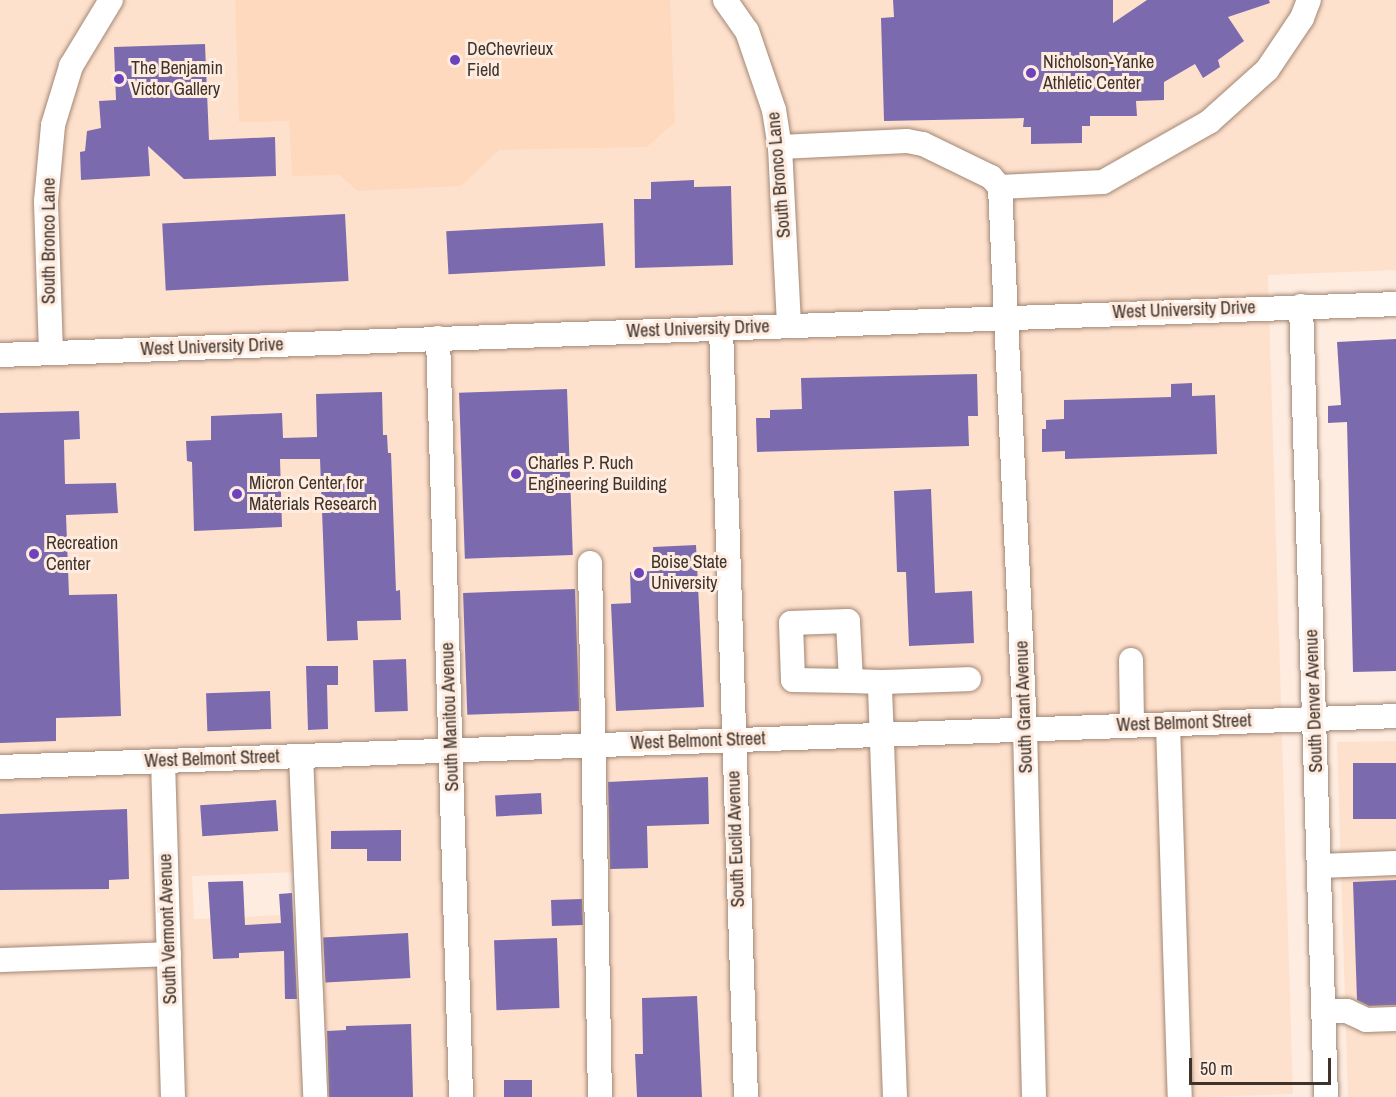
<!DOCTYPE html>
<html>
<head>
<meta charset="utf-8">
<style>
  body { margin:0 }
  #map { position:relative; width:1396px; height:1097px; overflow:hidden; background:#feece0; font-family:"Archivo Narrow",sans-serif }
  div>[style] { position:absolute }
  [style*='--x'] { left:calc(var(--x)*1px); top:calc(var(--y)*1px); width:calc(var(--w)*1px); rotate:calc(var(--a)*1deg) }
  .built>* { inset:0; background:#fee1cd }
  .green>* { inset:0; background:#fed9be }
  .building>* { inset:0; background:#7b6bae; transform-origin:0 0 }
  .roads { filter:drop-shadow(0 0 2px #a28774) drop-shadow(0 0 2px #a28774) }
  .minor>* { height:24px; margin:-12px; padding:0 12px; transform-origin:12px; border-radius:12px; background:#fff }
  .dots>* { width:16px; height:16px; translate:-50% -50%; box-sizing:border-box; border:3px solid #feece0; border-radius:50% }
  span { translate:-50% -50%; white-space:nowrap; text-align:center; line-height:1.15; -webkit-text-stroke:6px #feece0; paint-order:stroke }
  .poi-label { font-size:18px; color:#3e322a }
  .left { translate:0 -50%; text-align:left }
  .street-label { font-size:18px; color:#3e322a }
  .scale { position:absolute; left:1189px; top:1058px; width:142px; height:27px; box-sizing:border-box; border:3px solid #3e322a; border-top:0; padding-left:8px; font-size:18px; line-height:21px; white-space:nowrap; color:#3e322a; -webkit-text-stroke:4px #feece0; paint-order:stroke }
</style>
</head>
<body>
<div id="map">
  <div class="built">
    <div style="clip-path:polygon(evenodd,0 0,1396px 0,1396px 270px,1268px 275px,1293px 1094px,1208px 1097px,0 1097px,0 0,301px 872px,303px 914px,194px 919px,192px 876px,301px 872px)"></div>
    <div style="clip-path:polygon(1396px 741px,1396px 1097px,1348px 1097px,1337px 742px)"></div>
  </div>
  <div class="green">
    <div style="clip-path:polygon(235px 0,670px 0,675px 122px,647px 147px,499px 150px,461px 186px,358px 191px,339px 175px,292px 176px,289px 121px,239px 122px)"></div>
  </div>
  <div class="building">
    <div style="clip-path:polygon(893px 0,1113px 0,1113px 23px,1147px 0,1269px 0,1270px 3px,1228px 17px,1244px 41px,1218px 60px,1220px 67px,1203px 78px,1195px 64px,1164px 82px,1164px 100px,1136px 101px,1137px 116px,1090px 116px,1090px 126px,1082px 126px,1082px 143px,1031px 144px,1031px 127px,1023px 127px,1024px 118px,884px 121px,881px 18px,894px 17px)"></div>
    <div style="clip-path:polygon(205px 44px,209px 140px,275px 137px,276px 176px,184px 179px,148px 146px,150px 176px,81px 180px,80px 152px,85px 151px,87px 131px,101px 128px,99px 101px,116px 100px,114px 47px)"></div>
    <div style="clip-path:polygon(694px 180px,694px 187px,731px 186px,733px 265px,635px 268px,634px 199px,651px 199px,651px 182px)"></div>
    <div style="left:345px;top:214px;width:67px;height:183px;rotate:87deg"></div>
    <div style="left:603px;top:223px;width:43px;height:157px;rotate:87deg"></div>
    <div style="clip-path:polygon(1396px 339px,1396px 671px,1353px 672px,1347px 422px,1328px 423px,1328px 406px,1341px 405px,1337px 342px)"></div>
    <div style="clip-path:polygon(977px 374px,978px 416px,968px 416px,969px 446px,757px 452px,756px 418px,770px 418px,770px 410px,802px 409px,801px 378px)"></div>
    <div style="clip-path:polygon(1192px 383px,1192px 396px,1215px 395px,1217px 454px,1065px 459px,1065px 451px,1042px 452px,1042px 429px,1046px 429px,1046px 420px,1064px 419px,1064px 400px,1171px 397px,1171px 384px)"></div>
    <div style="left:567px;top:389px;width:166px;height:108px;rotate:88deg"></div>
    <div style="clip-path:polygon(382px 392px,383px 435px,387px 435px,388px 453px,391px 453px,396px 591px,400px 590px,401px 620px,357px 621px,358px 640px,327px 641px,320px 459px,280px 459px,282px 527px,194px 531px,192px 462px,187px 461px,186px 441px,211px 440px,211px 416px,282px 413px,283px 438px,317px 437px,316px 394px)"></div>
    <div style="clip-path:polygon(79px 411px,80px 439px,64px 440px,65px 484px,116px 483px,118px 513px,66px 515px,69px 595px,117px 594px,121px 716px,56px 718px,56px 741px,0 743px,0 413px)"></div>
    <div style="clip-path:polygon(931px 489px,935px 593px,972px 591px,974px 643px,909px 646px,906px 572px,897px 572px,894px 491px)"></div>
    <div style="clip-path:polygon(696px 545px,704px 707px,616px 711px,611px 604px,631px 603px,630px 572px,654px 571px,653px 547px)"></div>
    <div style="left:575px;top:589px;width:122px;height:112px;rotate:88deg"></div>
    <div style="left:406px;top:659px;width:52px;height:33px;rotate:88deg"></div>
    <div style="clip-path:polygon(306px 666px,338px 666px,338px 685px,327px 685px,328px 729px,308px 730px)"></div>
    <div style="left:270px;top:691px;width:38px;height:64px;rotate:88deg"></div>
    <div style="left:1396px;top:763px;width:56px;height:43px;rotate:90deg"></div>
    <div style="clip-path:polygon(708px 777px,709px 824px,647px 826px,648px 868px,610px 869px,608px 782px)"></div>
    <div style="left:541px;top:793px;width:21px;height:46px;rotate:87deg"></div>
    <div style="left:276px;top:800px;width:31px;height:76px;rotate:86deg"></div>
    <div style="clip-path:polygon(127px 809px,129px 879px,109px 880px,109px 889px,0 890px,0 814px)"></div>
    <div style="clip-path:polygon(401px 830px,401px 861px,367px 861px,367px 849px,331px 849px,331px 831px)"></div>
    <div style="clip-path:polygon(1396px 880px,1396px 1005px,1369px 1006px,1357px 1000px,1353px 882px)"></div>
    <div style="clip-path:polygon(243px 881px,245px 925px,281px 923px,279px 894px,292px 893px,297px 999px,285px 999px,284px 951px,239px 953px,239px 958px,213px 959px,208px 882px)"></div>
    <div style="left:582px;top:899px;width:26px;height:31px;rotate:88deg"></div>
    <div style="left:408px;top:933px;width:45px;height:85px;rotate:87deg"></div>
    <div style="left:557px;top:938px;width:70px;height:63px;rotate:88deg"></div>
    <div style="clip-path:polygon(697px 996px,702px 1097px,637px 1097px,635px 1054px,643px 1054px,642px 998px)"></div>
    <div style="clip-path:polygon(411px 1024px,413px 1097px,329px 1097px,327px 1031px,346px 1030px,346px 1026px)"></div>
    <div style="left:532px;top:1080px;width:17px;height:28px;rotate:90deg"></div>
  </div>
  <div class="roads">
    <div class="minor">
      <div style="--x:725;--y:0;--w:38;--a:55"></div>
      <div style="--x:747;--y:31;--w:83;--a:71.1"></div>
      <div style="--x:774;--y:110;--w:37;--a:81"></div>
      <div style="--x:780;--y:147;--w:179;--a:87.1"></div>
      <div style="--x:780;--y:147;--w:127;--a:-2.7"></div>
      <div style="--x:907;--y:141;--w:16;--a:11"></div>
      <div style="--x:923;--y:144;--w:76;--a:25.9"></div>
      <div style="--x:991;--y:177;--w:13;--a:48"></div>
      <div style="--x:1000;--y:187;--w:543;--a:87.36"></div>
      <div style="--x:1025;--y:729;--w:368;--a:88.6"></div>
      <div style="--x:1000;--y:187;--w:103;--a:-2.8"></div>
      <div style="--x:1103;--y:182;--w:122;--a:-29.5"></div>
      <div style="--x:1209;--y:122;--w:78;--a:-41.9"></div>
      <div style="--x:1267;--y:70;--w:63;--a:-56.1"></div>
      <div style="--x:1302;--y:18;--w:19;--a:-69"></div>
      <div style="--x:1301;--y:306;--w:791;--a:88.19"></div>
      <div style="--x:721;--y:328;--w:769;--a:88.14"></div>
      <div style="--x:438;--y:338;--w:759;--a:88.26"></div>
      <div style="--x:51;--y:353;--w:152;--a:-91.9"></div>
      <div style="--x:46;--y:201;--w:76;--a:-84.7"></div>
      <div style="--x:53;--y:125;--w:62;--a:-73"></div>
      <div style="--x:71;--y:66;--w:77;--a:-58.8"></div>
      <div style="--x:0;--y:355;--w:1397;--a:-2.09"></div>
      <div style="--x:590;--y:563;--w:534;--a:88.93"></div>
      <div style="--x:1131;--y:660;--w:65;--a:89.1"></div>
      <div style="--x:851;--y:681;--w:60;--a:-92.9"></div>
      <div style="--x:848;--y:621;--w:57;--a:178"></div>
      <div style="--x:791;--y:623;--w:57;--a:88"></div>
      <div style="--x:793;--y:680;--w:58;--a:1"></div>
      <div style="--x:851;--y:681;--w:29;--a:2"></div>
      <div style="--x:1168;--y:724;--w:373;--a:88.2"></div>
      <div style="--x:301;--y:756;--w:341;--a:87.6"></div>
      <div style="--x:163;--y:761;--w:336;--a:88.3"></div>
      <div style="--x:0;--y:767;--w:1397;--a:-2.09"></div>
      <div style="--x:1319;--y:866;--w:77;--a:-2.2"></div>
      <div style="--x:0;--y:960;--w:169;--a:-2"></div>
      <div style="--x:1323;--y:1011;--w:24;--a:0"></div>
      <div style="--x:1347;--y:1011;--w:21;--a:25"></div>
      <div style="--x:1366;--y:1020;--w:30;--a:-2"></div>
      <div style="--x:895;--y:1097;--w:415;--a:-92.1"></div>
      <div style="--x:880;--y:682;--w:89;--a:-1.9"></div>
    </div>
  </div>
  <div class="dots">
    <div style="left:455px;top:60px;background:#6c43bb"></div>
    <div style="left:1031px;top:73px;background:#6c43bb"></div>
    <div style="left:119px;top:79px;background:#6c43bb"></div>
    <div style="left:516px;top:474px;background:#6c43bb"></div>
    <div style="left:237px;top:494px;background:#6c43bb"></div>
    <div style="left:34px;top:554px;background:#6c43bb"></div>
    <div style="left:639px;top:573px;background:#6c43bb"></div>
  </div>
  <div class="poi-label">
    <span class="left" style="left:467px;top:60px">DeChevrieux<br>Field</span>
    <span class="left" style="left:1043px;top:73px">Nicholson-Yanke<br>Athletic Center</span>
    <span class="left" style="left:131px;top:79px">The Benjamin<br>Victor Gallery</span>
    <span class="left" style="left:528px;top:474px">Charles P. Ruch<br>Engineering Building</span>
    <span class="left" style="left:249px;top:494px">Micron Center for<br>Materials Research</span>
    <span class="left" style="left:46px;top:554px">Recreation<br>Center</span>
    <span class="left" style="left:651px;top:573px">Boise State<br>University</span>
  </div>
  <div class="street-label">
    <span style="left:779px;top:175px;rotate:-95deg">South Bronco Lane</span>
    <span style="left:49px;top:241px;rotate:-90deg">South Bronco Lane</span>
    <span style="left:1184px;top:310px;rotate:-2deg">West University Drive</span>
    <span style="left:698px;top:329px;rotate:-2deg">West University Drive</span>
    <span style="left:212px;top:347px;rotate:-2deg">West University Drive</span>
    <span style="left:1314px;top:701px;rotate:-92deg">South Denver Avenue</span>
    <span style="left:1024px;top:707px;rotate:-92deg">South Grant Avenue</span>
    <span style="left:450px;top:717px;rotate:-92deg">South Manitou Avenue</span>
    <span style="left:1184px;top:723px;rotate:-2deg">West Belmont Street</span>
    <span style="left:698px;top:741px;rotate:-2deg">West Belmont Street</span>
    <span style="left:212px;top:759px;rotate:-2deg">West Belmont Street</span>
    <span style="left:736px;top:839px;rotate:-92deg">South Euclid Avenue</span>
    <span style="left:168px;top:929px;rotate:-92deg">South Vermont Avenue</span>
  </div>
  <div class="scale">50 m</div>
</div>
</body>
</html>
